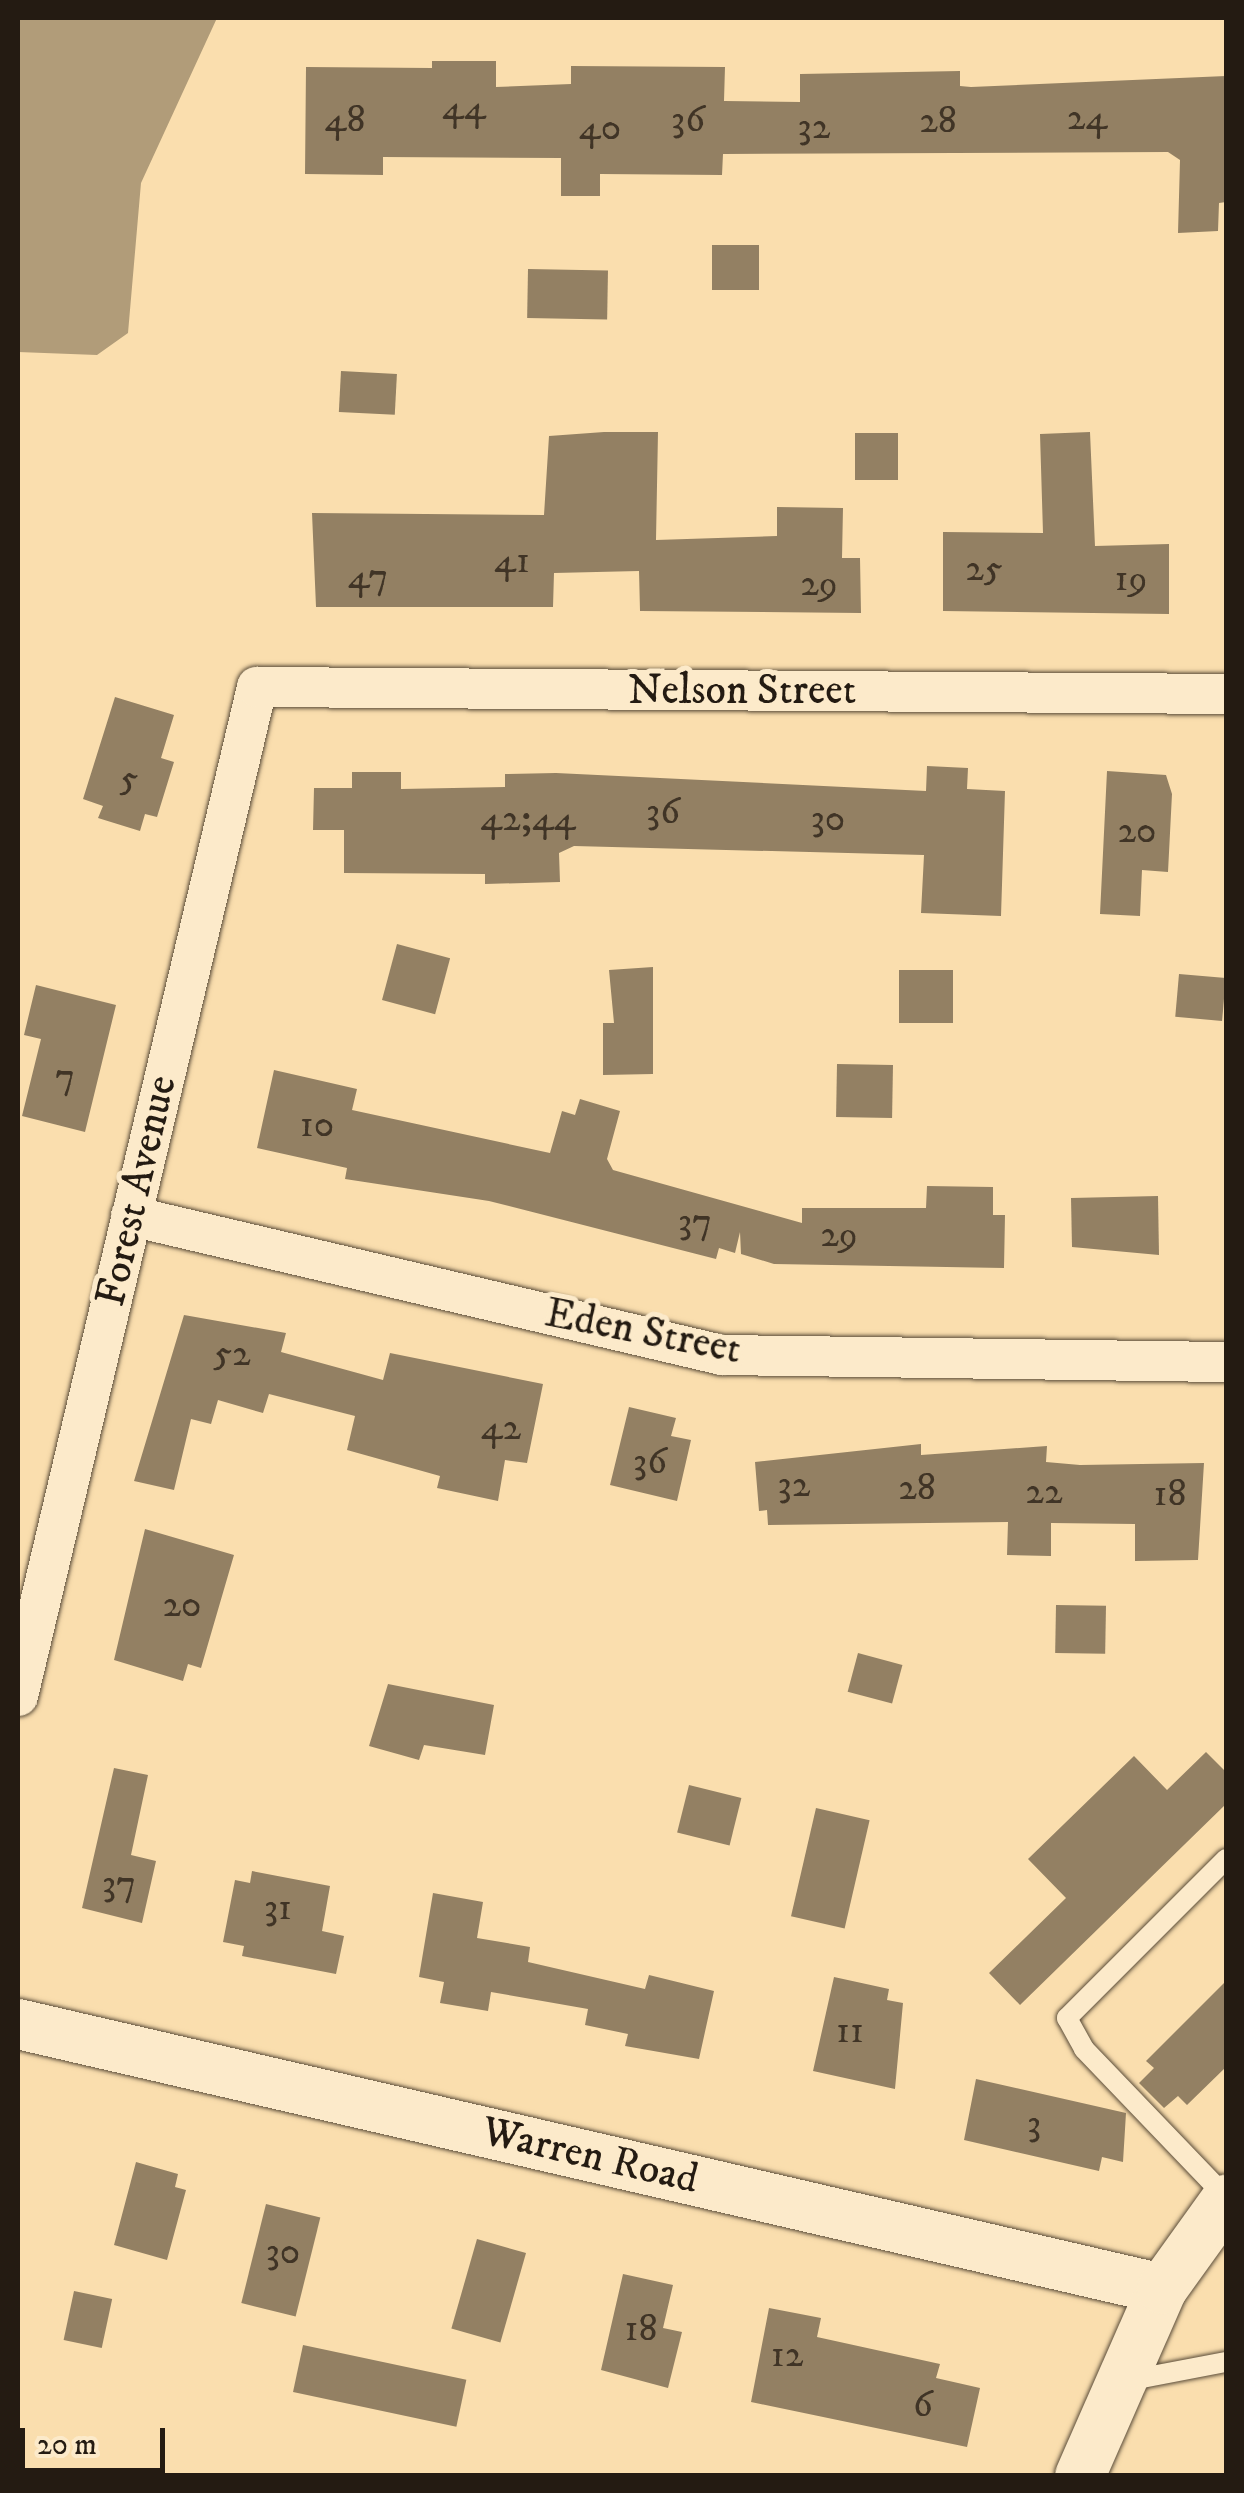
<!DOCTYPE html>
<html>
<head>
<meta charset="utf-8">
<style>
  body { margin:0 }
  #map { position:relative; width:1244px; height:2493px; overflow:hidden; background:#fadeae; font-family:"IM FELL DW Pica",serif }
  div>[style] { position:absolute }
  [style*='--x'] { left:calc(var(--x)*1px); top:calc(var(--y)*1px); width:calc(var(--w)*1px); rotate:calc(var(--a)*1deg) }
  .water>* { inset:0; background:#b19c79 }
  .building>* { inset:0; background:#938063; transform-origin:0 0 }
  .roads { filter:drop-shadow(0 0 2px #5a4c39) drop-shadow(0 0 2px #5a4c39) }
  .service>* { height:20px; margin:-10px; padding:0 10px; transform-origin:10px; border-radius:10px; background:#fceaca }
  .minor>* { height:40px; margin:-20px; padding:0 20px; transform-origin:20px; border-radius:20px; background:#fceaca }
  .tertiary>* { height:50px; margin:-25px; padding:0 25px; transform-origin:25px; border-radius:25px; background:#fceaca }
  span { translate:-50% -50%; white-space:nowrap; text-align:center; line-height:1.15; -webkit-text-stroke:10px #fceaca; paint-order:stroke }
  .number-label { font-size:38px; color:#403426 }
  .number-label span { -webkit-text-stroke-width:0 }
  .street-label { font-size:42px; color:#241b12 }
  .frame { position:absolute; inset:0; border:20px solid #241b12; pointer-events:none }
  .scale { position:absolute; left:20px; top:2428px; width:145px; height:45px; box-sizing:border-box; border:5px solid #241b12; border-top:0; padding-left:12px; font-size:30px; line-height:35px; white-space:nowrap; color:#241b12; -webkit-text-stroke:8px #fceaca; paint-order:stroke }
</style>
</head>
<body>
<div id="map">
  <div class="water">
    <div style="clip-path:polygon(18px 18px,217px 18px,141px 183px,128px 333px,97px 355px,18px 352px)"></div>
  </div>
  <div class="building">
    <div style="clip-path:polygon(432px 61px,496px 61px,496px 87px,571px 84px,571px 66px,725px 67px,724px 101px,800px 102px,800px 74px,960px 71px,960px 86px,971px 87px,1226px 76px,1226px 202px,1219px 203px,1218px 231px,1178px 233px,1180px 160px,1168px 152px,723px 154px,722px 175px,600px 174px,600px 196px,561px 196px,561px 158px,383px 157px,383px 175px,305px 174px,306px 67px,432px 68px)"></div>
    <div style="left:759px;top:245px;width:45px;height:47px;rotate:90deg"></div>
    <div style="left:528px;top:269px;width:80px;height:49px;rotate:1deg"></div>
    <div style="left:341px;top:371px;width:56px;height:41px;rotate:3deg"></div>
    <div style="clip-path:polygon(604px 432px,658px 432px,656px 540px,777px 536px,777px 507px,843px 508px,842px 558px,860px 558px,861px 613px,640px 611px,639px 571px,554px 573px,553px 607px,316px 607px,312px 513px,544px 515px,549px 436px)"></div>
    <div style="clip-path:polygon(1090px 432px,1095px 546px,1169px 544px,1169px 614px,943px 611px,943px 532px,1043px 533px,1040px 434px)"></div>
    <div style="left:855px;top:433px;width:43px;height:47px"></div>
    <div style="clip-path:polygon(115px 697px,174px 715px,161px 758px,174px 762px,157px 817px,145px 814px,140px 831px,98px 818px,103px 806px,83px 799px)"></div>
    <div style="clip-path:polygon(927px 766px,968px 768px,967px 789px,1005px 791px,1001px 916px,921px 913px,924px 855px,574px 846px,559px 853px,560px 882px,485px 884px,485px 874px,344px 873px,344px 830px,313px 830px,314px 788px,352px 788px,352px 772px,401px 772px,401px 789px,505px 787px,505px 774px,556px 773px,926px 791px)"></div>
    <div style="clip-path:polygon(1107px 771px,1166px 775px,1172px 794px,1168px 872px,1142px 870px,1140px 916px,1100px 914px)"></div>
    <div style="left:397px;top:944px;width:55px;height:58px;rotate:15deg"></div>
    <div style="clip-path:polygon(653px 967px,653px 1074px,603px 1075px,603px 1023px,614px 1023px,609px 970px)"></div>
    <div style="left:953px;top:970px;width:53px;height:54px;rotate:90deg"></div>
    <div style="left:1179px;top:974px;width:47px;height:43px;rotate:5deg"></div>
    <div style="clip-path:polygon(36px 985px,116px 1005px,85px 1132px,22px 1116px,41px 1039px,24px 1035px)"></div>
    <div style="left:837px;top:1064px;width:56px;height:53px;rotate:1deg"></div>
    <div style="clip-path:polygon(274px 1070px,357px 1089px,352px 1110px,550px 1153px,562px 1111px,575px 1115px,580px 1099px,620px 1111px,607px 1159px,613px 1170px,802px 1223px,802px 1208px,926px 1208px,927px 1186px,993px 1187px,993px 1215px,1005px 1215px,1004px 1268px,774px 1264px,741px 1254px,740px 1232px,735px 1253px,719px 1248px,716px 1259px,489px 1201px,345px 1179px,347px 1168px,257px 1148px)"></div>
    <div style="clip-path:polygon(1158px 1196px,1159px 1255px,1072px 1247px,1071px 1198px)"></div>
    <div style="clip-path:polygon(184px 1315px,286px 1333px,281px 1352px,383px 1380px,390px 1353px,543px 1384px,527px 1463px,505px 1460px,498px 1501px,437px 1488px,440px 1476px,347px 1450px,355px 1416px,269px 1394px,263px 1413px,218px 1400px,211px 1424px,191px 1419px,174px 1490px,134px 1481px)"></div>
    <div style="clip-path:polygon(629px 1407px,676px 1418px,671px 1436px,691px 1440px,677px 1501px,610px 1485px)"></div>
    <div style="clip-path:polygon(921px 1444px,921px 1455px,1047px 1446px,1046px 1462px,1080px 1465px,1204px 1463px,1198px 1560px,1135px 1561px,1135px 1524px,1051px 1523px,1051px 1556px,1007px 1555px,1008px 1522px,768px 1525px,767px 1510px,759px 1511px,755px 1462px)"></div>
    <div style="clip-path:polygon(145px 1529px,234px 1555px,201px 1668px,188px 1664px,183px 1681px,114px 1660px)"></div>
    <div style="left:1056px;top:1605px;width:50px;height:48px;rotate:1deg"></div>
    <div style="left:858px;top:1653px;width:46px;height:40px;rotate:15deg"></div>
    <div style="clip-path:polygon(388px 1684px,494px 1705px,485px 1755px,424px 1745px,419px 1760px,369px 1746px)"></div>
    <div style="clip-path:polygon(1206px 1752px,1226px 1772px,1226px 1804px,1020px 2005px,989px 1973px,1066px 1898px,1028px 1859px,1134px 1756px,1167px 1790px)"></div>
    <div style="clip-path:polygon(114px 1768px,148px 1775px,131px 1855px,156px 1861px,142px 1923px,82px 1908px)"></div>
    <div style="left:689px;top:1785px;width:54px;height:49px;rotate:14deg"></div>
    <div style="left:816px;top:1808px;width:55px;height:111px;rotate:13deg"></div>
    <div style="clip-path:polygon(252px 1871px,330px 1886px,322px 1931px,344px 1936px,336px 1974px,242px 1956px,244px 1946px,223px 1942px,235px 1880px,250px 1883px)"></div>
    <div style="clip-path:polygon(433px 1893px,483px 1902px,477px 1938px,530px 1947px,528px 1962px,645px 1989px,649px 1975px,714px 1991px,699px 2059px,625px 2046px,628px 2034px,585px 2025px,588px 2009px,491px 1992px,488px 2011px,440px 2003px,444px 1982px,419px 1977px)"></div>
    <div style="clip-path:polygon(834px 1977px,889px 1989px,887px 2000px,903px 2003px,895px 2089px,813px 2071px)"></div>
    <div style="clip-path:polygon(1226px 1981px,1226px 2067px,1187px 2105px,1178px 2096px,1164px 2108px,1139px 2083px,1154px 2068px,1146px 2061px)"></div>
    <div style="clip-path:polygon(976px 2079px,1126px 2113px,1123px 2162px,1102px 2157px,1099px 2171px,964px 2140px)"></div>
    <div style="clip-path:polygon(136px 2162px,178px 2174px,175px 2187px,186px 2190px,167px 2260px,114px 2245px)"></div>
    <div style="left:266px;top:2204px;width:56px;height:102px;rotate:14deg"></div>
    <div style="left:477px;top:2239px;width:51px;height:93px;rotate:16deg"></div>
    <div style="clip-path:polygon(623px 2274px,673px 2285px,663px 2328px,682px 2332px,668px 2388px,601px 2370px)"></div>
    <div style="left:74px;top:2291px;width:39px;height:50px;rotate:12deg"></div>
    <div style="clip-path:polygon(769px 2308px,821px 2318px,817px 2337px,940px 2364px,936px 2378px,980px 2388px,967px 2447px,751px 2402px)"></div>
    <div style="left:303px;top:2345px;width:167px;height:48px;rotate:12deg"></div>
  </div>
  <div class="roads">
    <div class="service">
      <div style="--x:1226;--y:1859;--w:225;--a:135"></div>
      <div style="--x:1067;--y:2018;--w:35;--a:61"></div>
      <div style="--x:1084;--y:2049;--w:205;--a:46.2"></div>
      <div style="--x:1126;--y:2381;--w:102;--a:-10.8"></div>
    </div>
    <div class="minor">
      <div style="--x:131;--y:1216;--w:607;--a:13.24"></div>
      <div style="--x:722;--y:1355;--w:504;--a:0.8"></div>
      <div style="--x:18;--y:1696;--w:1037;--a:-76.67"></div>
      <div style="--x:257;--y:687;--w:969;--a:0.41"></div>
    </div>
    <div class="tertiary">
      <div style="--x:18;--y:2024;--w:1174;--a:13.04"></div>
      <div style="--x:1080;--y:2476;--w:204;--a:-66.3"></div>
      <div style="--x:1162;--y:2289;--w:110;--a:-54.3"></div>
    </div>
  </div>
  <div class="number-label">
    <span style="left:464px;top:109px">44</span>
    <span style="left:1087px;top:119px">24</span>
    <span style="left:345px;top:121px">48</span>
    <span style="left:688px;top:121px">36</span>
    <span style="left:938px;top:122px">28</span>
    <span style="left:814px;top:128px">32</span>
    <span style="left:600px;top:129px">40</span>
    <span style="left:512px;top:562px">41</span>
    <span style="left:984px;top:570px">25</span>
    <span style="left:368px;top:578px">47</span>
    <span style="left:1131px;top:580px">19</span>
    <span style="left:819px;top:585px">29</span>
    <span style="left:129px;top:780px">5</span>
    <span style="left:663px;top:813px">36</span>
    <span style="left:528px;top:820px">42;44</span>
    <span style="left:828px;top:820px">30</span>
    <span style="left:1137px;top:832px">20</span>
    <span style="left:65px;top:1078px">7</span>
    <span style="left:317px;top:1126px">10</span>
    <span style="left:695px;top:1223px">37</span>
    <span style="left:839px;top:1236px">29</span>
    <span style="left:232px;top:1355px">52</span>
    <span style="left:501px;top:1429px">42</span>
    <span style="left:650px;top:1463px">36</span>
    <span style="left:794px;top:1486px">32</span>
    <span style="left:917px;top:1489px">28</span>
    <span style="left:1044px;top:1493px">22</span>
    <span style="left:1170px;top:1495px">18</span>
    <span style="left:182px;top:1606px">20</span>
    <span style="left:119px;top:1885px">37</span>
    <span style="left:278px;top:1909px">31</span>
    <span style="left:850px;top:2032px">11</span>
    <span style="left:1034px;top:2125px">3</span>
    <span style="left:283px;top:2253px">30</span>
    <span style="left:641px;top:2330px">18</span>
    <span style="left:787px;top:2356px">12</span>
    <span style="left:923px;top:2406px">6</span>
  </div>
  <div class="street-label">
    <span style="left:742px;top:691px">Nelson Street</span>
    <span style="left:137px;top:1191px;rotate:-77deg">Forest Avenue</span>
    <span style="left:643px;top:1332px;rotate:11deg">Eden Street</span>
    <span style="left:590px;top:2156px;rotate:13deg">Warren Road</span>
  </div>
  <div class="frame"></div>
  <div class="scale">20 m</div>
</div>
</body>
</html>
